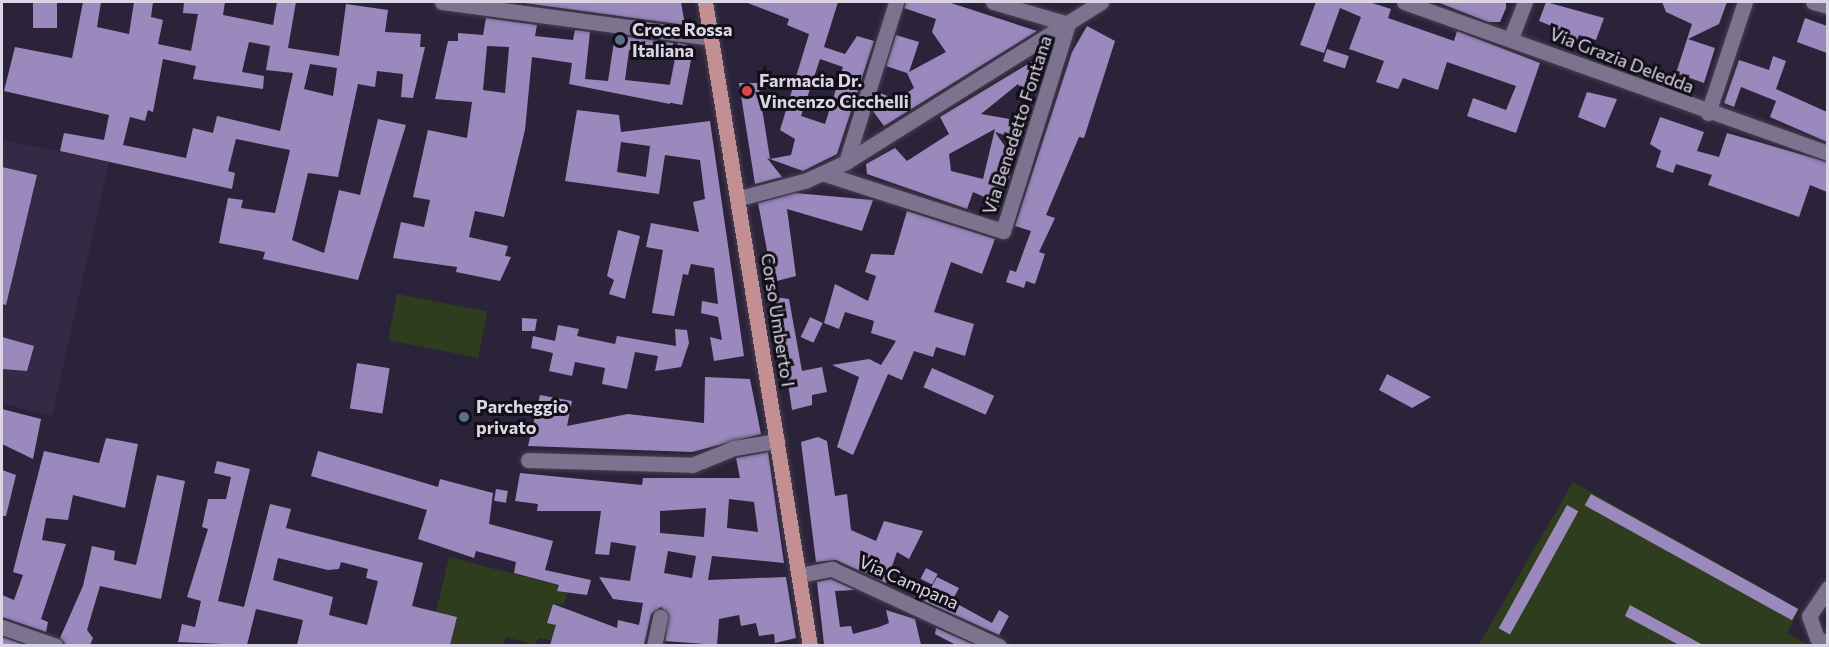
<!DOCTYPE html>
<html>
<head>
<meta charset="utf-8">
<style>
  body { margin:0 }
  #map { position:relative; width:1829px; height:647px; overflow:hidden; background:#2b2339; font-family:Commissioner,sans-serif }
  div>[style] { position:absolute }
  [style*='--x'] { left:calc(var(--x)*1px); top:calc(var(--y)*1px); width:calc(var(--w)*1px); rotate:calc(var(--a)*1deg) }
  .built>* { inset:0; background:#342a46 }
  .green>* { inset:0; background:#2d3d1d; transform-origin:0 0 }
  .building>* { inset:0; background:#9b89be; transform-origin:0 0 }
  .roads { filter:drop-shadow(0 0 2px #474153) drop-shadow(0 0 2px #474153) }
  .minor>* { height:15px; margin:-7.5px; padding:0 7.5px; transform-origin:7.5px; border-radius:7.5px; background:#7c748e }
  .major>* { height:15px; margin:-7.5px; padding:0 7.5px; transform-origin:7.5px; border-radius:7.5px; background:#c38f92 }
  .dots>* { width:16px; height:16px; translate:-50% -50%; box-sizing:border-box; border:3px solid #120f18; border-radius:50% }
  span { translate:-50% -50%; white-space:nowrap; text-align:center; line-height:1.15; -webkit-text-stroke:6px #120f18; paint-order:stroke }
  .poi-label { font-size:18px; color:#dad6e5; font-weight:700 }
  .left { translate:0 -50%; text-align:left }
  .street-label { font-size:18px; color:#dad6e5 }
  .frame { position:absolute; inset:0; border:3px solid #dad6e5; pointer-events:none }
</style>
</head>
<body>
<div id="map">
  <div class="built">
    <div style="clip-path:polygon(2px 140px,109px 162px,52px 416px,2px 403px)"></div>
  </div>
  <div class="green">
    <div style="left:397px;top:294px;width:92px;height:47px;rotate:11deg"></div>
    <div style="clip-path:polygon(1573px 482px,1799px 609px,1787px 633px,1809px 645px,1478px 646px)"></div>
    <div style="clip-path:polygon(449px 557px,568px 588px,564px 605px,553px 603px,547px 622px,579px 632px,576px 645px,539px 638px,535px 645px,506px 637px,503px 645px,450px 645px,457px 617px,436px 612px)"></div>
  </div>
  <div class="building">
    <div style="left:33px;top:2px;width:24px;height:26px"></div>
    <div style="clip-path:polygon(evenodd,83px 2px,101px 2px,97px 27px,129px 34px,134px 2px,153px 2px,151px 17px,163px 20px,158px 44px,191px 51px,198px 14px,183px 13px,184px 2px,225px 2px,223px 15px,273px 25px,277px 2px,296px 2px,288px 48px,339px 56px,346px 4px,388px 10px,385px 32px,421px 34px,420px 47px,425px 47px,413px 98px,401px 97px,403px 74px,377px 71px,375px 87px,358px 84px,338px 177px,308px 173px,292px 240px,324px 253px,339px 190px,360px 195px,378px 119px,406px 125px,358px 280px,263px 259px,265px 252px,219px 243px,228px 198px,243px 200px,241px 208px,275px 213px,290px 150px,236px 139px,228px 171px,235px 173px,232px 189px,60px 151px,64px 133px,104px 140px,109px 115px,4px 91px,15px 47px,72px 58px,83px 2px,249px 42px,270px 46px,266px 70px,293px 73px,280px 131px,217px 116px,213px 133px,193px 128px,186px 158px,123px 145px,130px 117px,145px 121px,148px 110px,153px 112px,163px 59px,196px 66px,193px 79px,263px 89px,264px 76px,242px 72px,249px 42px,83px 2px,310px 64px,337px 68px,333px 96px,304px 89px,310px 64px)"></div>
    <div style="clip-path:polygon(641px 2px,681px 2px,685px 25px,524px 3px)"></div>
    <div style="clip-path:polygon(evenodd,745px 2px,838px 2px,824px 47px,845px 54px,857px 36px,874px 41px,837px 154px,803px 171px,767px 158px,782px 177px,755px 184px,739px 83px,758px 83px,770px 159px,791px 155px,795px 139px,780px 130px,809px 34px,787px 25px,789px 19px,745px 2px,820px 59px,843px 67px,825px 124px,801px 116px,820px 59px)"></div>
    <div style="clip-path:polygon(906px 2px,948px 2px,1037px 31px,884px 126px,872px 110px,878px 92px,897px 100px,914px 88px,907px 73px,886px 66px,896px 35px,919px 42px,909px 72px,946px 52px,932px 32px,936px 19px,904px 8px)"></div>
    <div style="clip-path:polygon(1316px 2px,1369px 2px,1391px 9px,1388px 18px,1454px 41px,1457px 31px,1540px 63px,1516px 133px,1467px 116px,1473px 98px,1506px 110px,1516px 86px,1447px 62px,1438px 90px,1403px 78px,1398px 89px,1376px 82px,1384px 61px,1349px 49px,1361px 17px,1340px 8px,1324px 53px,1300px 45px)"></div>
    <div style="clip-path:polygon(1437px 2px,1506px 2px,1506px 8px,1500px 22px,1488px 22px)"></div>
    <div style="clip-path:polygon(1546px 2px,1604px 18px,1596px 40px,1579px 35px,1574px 47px,1551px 39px,1554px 27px,1539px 21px)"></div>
    <div style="clip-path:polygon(1662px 2px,1727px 2px,1719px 24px,1688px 39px,1715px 48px,1704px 83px,1676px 73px,1692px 24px,1666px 12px)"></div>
    <div style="clip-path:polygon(evenodd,486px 18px,537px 25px,535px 36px,573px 40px,575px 30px,590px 32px,585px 79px,608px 81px,615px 35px,673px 43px,672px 55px,629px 50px,625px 80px,671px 85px,670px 104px,569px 84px,572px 63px,532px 57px,525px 130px,504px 217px,475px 211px,469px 237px,508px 246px,505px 256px,511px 257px,500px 281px,456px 272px,457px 267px,393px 258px,401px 222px,424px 227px,430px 200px,413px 197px,428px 130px,467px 138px,472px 102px,435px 99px,448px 41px,458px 41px,458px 33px,483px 35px,486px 18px,487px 46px,509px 47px,505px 93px,483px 90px,487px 46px)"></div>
    <div style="clip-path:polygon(1805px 18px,1827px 26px,1827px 53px,1797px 42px)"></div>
    <div style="clip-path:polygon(1087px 26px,1115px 41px,1084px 138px,1079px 137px,1046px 215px,1055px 218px,1039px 252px,1045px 254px,1035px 284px,1026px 281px,1024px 288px,1006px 282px,1010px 270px,1016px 272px,1031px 231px,1015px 226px,1072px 52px)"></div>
    <div style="left:678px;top:43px;width:16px;height:60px;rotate:11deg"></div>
    <div style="left:1327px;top:49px;width:23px;height:13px;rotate:18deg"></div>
    <div style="clip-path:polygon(1773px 56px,1786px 61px,1776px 89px,1827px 112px,1827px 142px,1770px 117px,1776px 101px,1741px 87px,1734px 107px,1724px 103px,1739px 60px,1769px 70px)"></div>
    <div style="clip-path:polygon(evenodd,1038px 58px,1044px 67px,1034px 75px,1039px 84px,1024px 93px,1018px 84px,981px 114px,1027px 122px,1021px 140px,995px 132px,1015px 161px,1000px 206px,994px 210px,989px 199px,973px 192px,967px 209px,867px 174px,866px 164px,895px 148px,907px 161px,949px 134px,940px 117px,1038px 58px,995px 129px,983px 179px,951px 171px,949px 154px,995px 129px)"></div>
    <div style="clip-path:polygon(1587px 92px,1617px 99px,1605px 128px,1578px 117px)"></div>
    <div style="clip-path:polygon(evenodd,577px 110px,619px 115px,621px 132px,710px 121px,744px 356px,714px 361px,710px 337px,722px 340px,718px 317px,701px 313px,702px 301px,718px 304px,714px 268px,691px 264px,688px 275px,683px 274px,674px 316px,652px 313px,663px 250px,646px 247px,651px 223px,699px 232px,693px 202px,705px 199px,700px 160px,665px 155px,659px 194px,565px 181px,577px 110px,621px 142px,650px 146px,646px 177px,617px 172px,621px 142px)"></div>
    <div style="clip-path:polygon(1660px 117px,1704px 132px,1697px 151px,1719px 157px,1727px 133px,1827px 162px,1827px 192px,1810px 185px,1799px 217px,1708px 185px,1712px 175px,1676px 164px,1673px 173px,1656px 167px,1661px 151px,1650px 144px)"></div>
    <div style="clip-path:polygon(2px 167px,37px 175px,6px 305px,2px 304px)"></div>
    <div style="clip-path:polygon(795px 193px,873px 200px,862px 231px,787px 209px,796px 276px,773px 282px,758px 203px)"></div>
    <div style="clip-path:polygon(907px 211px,995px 239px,982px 274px,951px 262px,934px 312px,974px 324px,965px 356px,936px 347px,933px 357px,914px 351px,902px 380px,888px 374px,853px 455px,837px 447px,859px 377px,832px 365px,869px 359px,881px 365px,896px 341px,871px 333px,874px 321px,845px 312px,839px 329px,824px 323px,835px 284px,868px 301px,876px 276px,865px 272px,871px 254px,894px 255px)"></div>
    <div style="clip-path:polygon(618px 230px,640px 236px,625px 299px,609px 294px,614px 280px,607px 276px)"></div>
    <div style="clip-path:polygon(775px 297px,789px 299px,802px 371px,822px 367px,827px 392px,812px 395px,812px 405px,792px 410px)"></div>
    <div style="left:810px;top:317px;width:14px;height:22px;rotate:25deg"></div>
    <div style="clip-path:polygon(522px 318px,537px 319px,535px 331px,522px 331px)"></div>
    <div style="clip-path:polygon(558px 325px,579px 329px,577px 336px,615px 344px,617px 336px,676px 346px,675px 329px,687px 330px,689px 343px,681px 367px,655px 371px,658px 356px,635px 352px,627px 389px,602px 384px,605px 368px,575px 362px,572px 376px,549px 371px,553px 353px,531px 348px,533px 336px,555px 341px)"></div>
    <div style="clip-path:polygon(2px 337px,34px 346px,27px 371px,2px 369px)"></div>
    <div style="left:357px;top:363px;width:33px;height:46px;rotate:9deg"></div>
    <div style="left:932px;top:368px;width:68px;height:21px;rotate:24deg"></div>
    <div style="clip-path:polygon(1387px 374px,1431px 397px,1412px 408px,1379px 390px)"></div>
    <div style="clip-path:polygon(705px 377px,750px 379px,761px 434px,692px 452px,528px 446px,540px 395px,572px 401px,567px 426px,628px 414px,704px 423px)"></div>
    <div style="clip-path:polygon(2px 409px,41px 419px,33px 459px,2px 444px)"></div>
    <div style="clip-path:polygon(818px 437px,827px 441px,835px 496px,847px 494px,851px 530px,876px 541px,884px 521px,923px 531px,909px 559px,897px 552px,886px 583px,836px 560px,816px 562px,801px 442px)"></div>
    <div style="clip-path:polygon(106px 438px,138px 444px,125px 508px,73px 495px,68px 520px,46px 518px,42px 540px,66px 544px,41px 619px,48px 622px,46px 632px,2px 617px,2px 595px,14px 600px,23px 575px,13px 572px,44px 451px,99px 463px)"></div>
    <div style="clip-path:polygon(318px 451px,438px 487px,440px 479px,493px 493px,489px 524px,553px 541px,545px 570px,591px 580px,587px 595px,557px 591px,559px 585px,514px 573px,516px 562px,476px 551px,474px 558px,418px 539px,427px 510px,311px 476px)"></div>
    <div style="clip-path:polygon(evenodd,768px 452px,784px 563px,712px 556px,708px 580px,786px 577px,796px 638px,775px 643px,774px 634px,759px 636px,756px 623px,741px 626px,739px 615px,719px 619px,717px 645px,665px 641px,669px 615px,661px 607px,651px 614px,644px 645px,550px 645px,556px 625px,547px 623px,553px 604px,617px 628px,618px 620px,639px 625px,643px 603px,613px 599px,599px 577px,630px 581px,636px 546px,611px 542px,609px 555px,595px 554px,601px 511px,537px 511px,538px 504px,515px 501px,520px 473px,642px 485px,643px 478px,740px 478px,736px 458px,768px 452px,729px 499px,754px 502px,758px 532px,727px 528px,729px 499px,768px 452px,706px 508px,704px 537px,660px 533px,660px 511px,706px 508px,768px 452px,668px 551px,696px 556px,692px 578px,664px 573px,668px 551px)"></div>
    <div style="clip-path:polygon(evenodd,217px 461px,250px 469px,218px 601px,244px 607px,270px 504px,291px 509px,286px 528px,423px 563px,412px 606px,457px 617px,450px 645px,297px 645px,303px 620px,256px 609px,247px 645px,178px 642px,182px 624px,195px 627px,201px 601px,187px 597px,208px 529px,202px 527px,208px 499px,226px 499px,231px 477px,214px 473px,217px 461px,278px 558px,328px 570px,339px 569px,341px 562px,368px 569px,366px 578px,378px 581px,367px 625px,329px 615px,333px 597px,273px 580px,278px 558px)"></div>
    <div style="clip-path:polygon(2px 470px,16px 475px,6px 516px,2px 516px)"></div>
    <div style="clip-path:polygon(157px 475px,185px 481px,161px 599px,100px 586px,87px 630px,93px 638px,90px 645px,66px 645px,60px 638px,83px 586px,92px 546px,115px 551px,114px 560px,136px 565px)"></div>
    <div style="left:496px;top:489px;width:12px;height:12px;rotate:9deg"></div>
    <div style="left:1591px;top:494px;width:237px;height:13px;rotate:29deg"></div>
    <div style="left:1567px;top:505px;width:13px;height:141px;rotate:29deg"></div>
    <div style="left:926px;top:568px;width:13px;height:12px;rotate:27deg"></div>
    <div style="clip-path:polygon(937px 577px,959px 588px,952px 601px,992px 623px,999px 610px,1009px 616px,999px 635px,924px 601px)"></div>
    <div style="clip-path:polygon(831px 579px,855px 590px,835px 591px,840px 627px,851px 626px,853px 634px,879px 627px,889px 623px,886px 610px,915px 619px,921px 645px,824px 645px,817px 582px)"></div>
    <div style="clip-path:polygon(1630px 605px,1703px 645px,1679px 645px,1625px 616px)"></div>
    <div style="clip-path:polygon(936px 628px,975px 645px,956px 645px,935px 634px)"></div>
    <div style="clip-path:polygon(2px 637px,25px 645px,2px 645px)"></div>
  </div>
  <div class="roads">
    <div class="minor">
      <div style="--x:442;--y:2;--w:271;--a:7.6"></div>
      <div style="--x:993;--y:2;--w:78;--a:16.3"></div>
      <div style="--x:1404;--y:2;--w:450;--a:19.6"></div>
      <div style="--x:1813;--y:2;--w:16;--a:15"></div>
      <div style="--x:1511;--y:38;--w:39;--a:-69"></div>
      <div style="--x:1708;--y:113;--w:117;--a:-71.6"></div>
      <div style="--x:846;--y:162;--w:168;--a:-72.6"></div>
      <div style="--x:825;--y:174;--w:187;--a:17.8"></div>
      <div style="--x:1003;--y:231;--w:217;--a:-72.6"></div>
      <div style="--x:740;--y:198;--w:69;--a:-15"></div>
      <div style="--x:807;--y:180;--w:43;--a:-24.8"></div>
      <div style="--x:846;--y:162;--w:301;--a:-32.1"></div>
      <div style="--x:528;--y:460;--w:164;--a:1.7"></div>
      <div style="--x:692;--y:465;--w:45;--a:-22"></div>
      <div style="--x:734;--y:448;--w:44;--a:-9.2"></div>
      <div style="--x:800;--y:575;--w:33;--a:-11"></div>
      <div style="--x:832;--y:569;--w:184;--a:24.8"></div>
      <div style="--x:1828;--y:588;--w:34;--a:124"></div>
      <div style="--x:1809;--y:616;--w:23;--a:70"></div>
      <div style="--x:1817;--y:638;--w:13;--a:29"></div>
      <div style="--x:2;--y:627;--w:57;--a:19.4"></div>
      <div style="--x:654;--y:646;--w:30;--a:-78"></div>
    </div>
    <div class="major">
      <div style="--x:705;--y:2;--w:653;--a:80.74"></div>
    </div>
  </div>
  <div class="dots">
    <div style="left:620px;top:40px;background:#5c6f8a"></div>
    <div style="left:747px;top:91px;background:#e0444e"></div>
    <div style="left:464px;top:417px;background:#5c6f8a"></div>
  </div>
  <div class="poi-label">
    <span class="left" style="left:632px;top:40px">Croce Rossa<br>Italiana</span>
    <span class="left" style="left:759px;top:91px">Farmacia Dr.<br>Vincenzo Cicchelli</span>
    <span class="left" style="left:476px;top:417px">Parcheggio<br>privato</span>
  </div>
  <div class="street-label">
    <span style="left:1622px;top:60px;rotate:21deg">Via Grazia Deledda</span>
    <span style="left:1017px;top:125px;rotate:-72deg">Via Benedetto Fontana</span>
    <span style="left:778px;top:320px;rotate:81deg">Corso Umberto I</span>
    <span style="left:909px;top:582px;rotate:24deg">Via Campana</span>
  </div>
  <div class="frame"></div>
</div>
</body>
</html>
